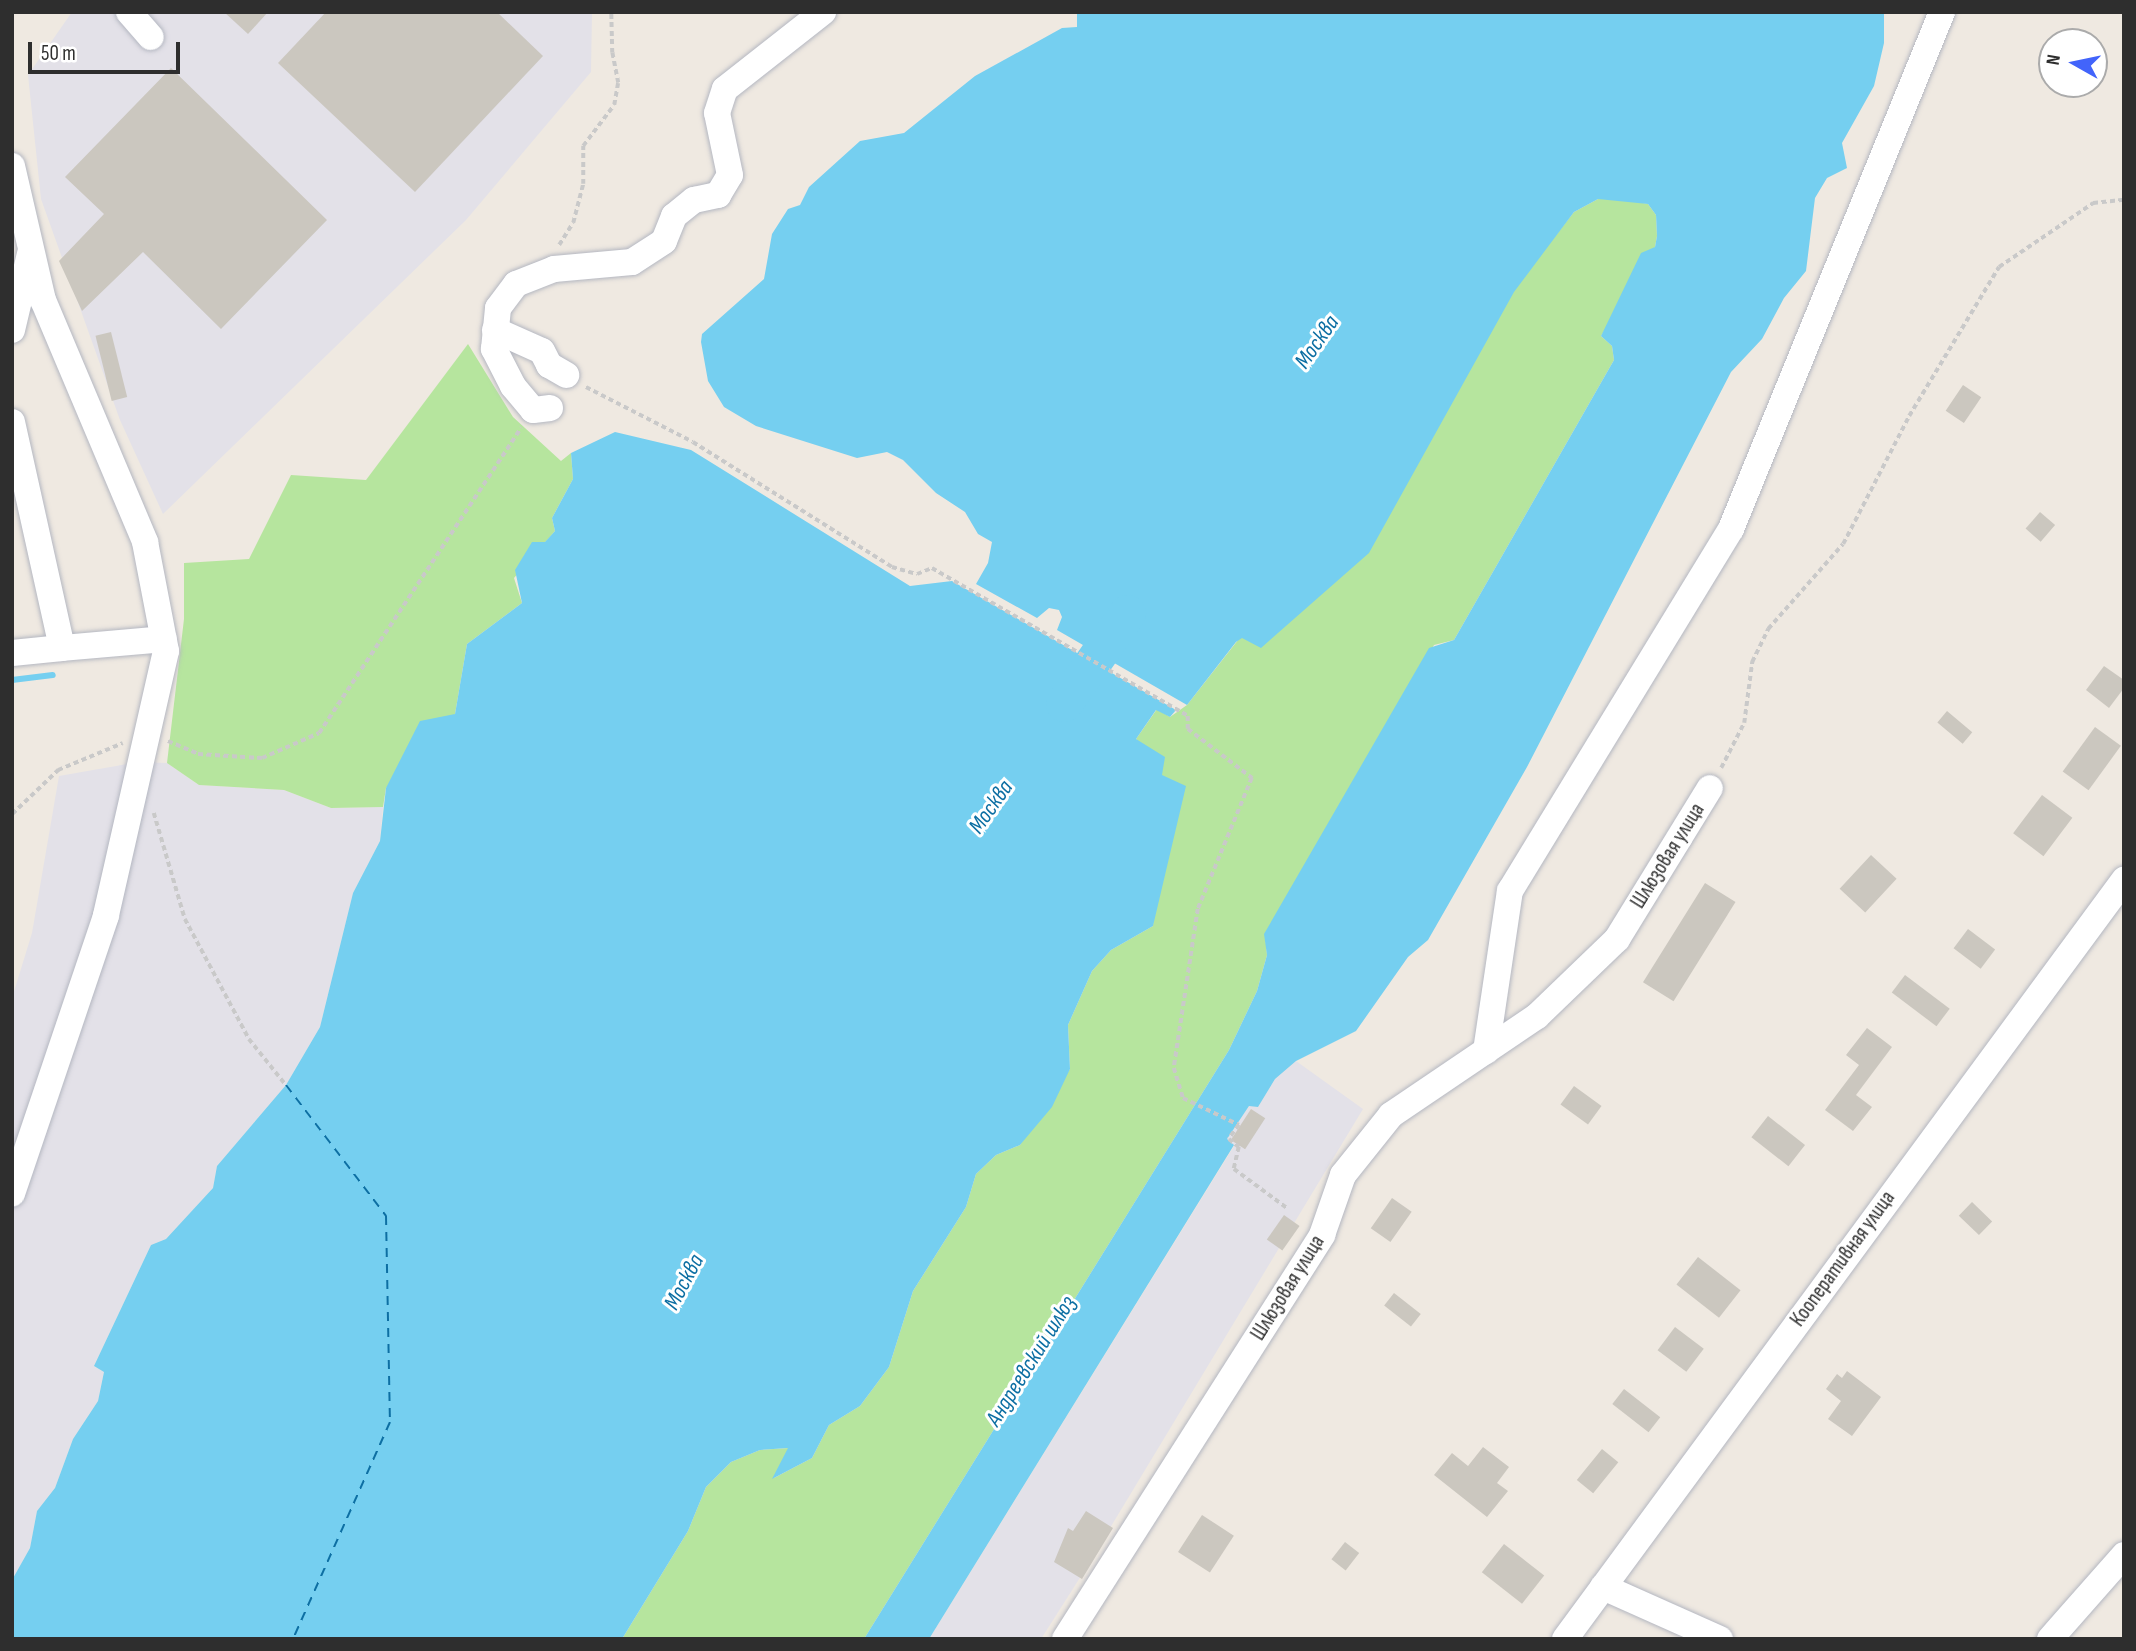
<!DOCTYPE html>
<html>
<head>
<meta charset="utf-8">
<style>
  body { margin:0 }
  #map { position:relative; width:2136px; height:1651px; overflow:hidden; background:#efe9e1; font-family:"Sofia Sans Condensed",sans-serif }
  div>[style] { position:absolute }
  [style*='--x'] { left:calc(var(--x)*1px); top:calc(var(--y)*1px); width:calc(var(--w)*1px); rotate:calc(var(--a)*1deg) }
  .industrial>* { inset:0; background:#e3e1e8 }
  .green>* { inset:0; background:#b6e59e }
  .water>* { inset:0; background:#75cff0 }
  .stream>* { height:6px; margin:-3px; padding:0 3px; transform-origin:3px; border-radius:3px; background:#75cff0 }
  .river>* { height:37px; margin:-18.5px; padding:0 18.5px; transform-origin:18.5px; border-radius:18.5px; background:#75cff0 }
  .ferry>* { height:2px; margin-top:-1px; transform-origin:0; background:repeating-linear-gradient(90deg,#0d6fa3 0 9px,transparent 0 16px) }
  .building>* { inset:0; background:#cbc7bf; transform-origin:0 0 }
  .path>* { height:3.5px; margin-top:-1.75px; transform-origin:0; background:repeating-linear-gradient(90deg,#c9c9c9 0 5px,transparent 0 8.5px) }
  .roads { filter:drop-shadow(0 0 2px #b4b7c1) drop-shadow(0 0 2px #b4b7c1) }
  .minor>* { height:26px; margin:-13px; padding:0 13px; transform-origin:13px; border-radius:13px; background:#fff }
  span { translate:-50% -50%; white-space:nowrap; text-align:center; line-height:1.15; -webkit-text-stroke:6px #fff; paint-order:stroke }
  .street-label { font-size:21px; color:#2e2e2e }
  .water-label { font-size:23px; color:#0d6fa3; font-style:italic }
  .frame { position:absolute; inset:0; border:14px solid #2e2e2e; pointer-events:none }
  .north { position:absolute; left:2038px; top:28px; width:70px; height:70px; box-sizing:border-box; background:#fff; border:2px solid #ababab; border-radius:50%; rotate:279deg; font-size:19px; font-weight:700; line-height:28px; text-align:center; color:#2e2e2e }
  .north::after { content:''; display:block; margin:auto; width:24px; height:32px; background:#4264fb; clip-path:polygon(50% 0,100% 100%,50% 72%,0 100%) }
  .scale { position:absolute; left:28px; top:42px; width:152px; height:32px; box-sizing:border-box; border:4px solid #2e2e2e; border-top:0; padding-left:9px; font-size:21px; line-height:24px; white-space:nowrap; color:#2e2e2e; -webkit-text-stroke:5px #fff; paint-order:stroke }
</style>
</head>
<body>
<div id="map">
  <div class="industrial">
    <div style="clip-path:polygon(72px 12px,592px 12px,591px 72px,466px 220px,163px 514px,120px 420px,41px 199px,28px 75px)"></div>
    <div style="clip-path:polygon(139px 762px,167px 763px,199px 785px,284px 790px,331px 808px,383px 807px,380px 841px,353px 893px,320px 1027px,286px 1085px,217px 1166px,213px 1188px,166px 1239px,151px 1245px,94px 1366px,104px 1372px,98px 1401px,73px 1439px,55px 1488px,37px 1511px,30px 1548px,12px 1580px,12px 998px,32px 933px,59px 776px)"></div>
    <div style="clip-path:polygon(1296px 1061px,1363px 1109px,1081px 1576px,1041px 1639px,929px 1639px,1234px 1146px,1226px 1140px,1250px 1105px,1258px 1107px,1275px 1079px)"></div>
  </div>
  <div class="green">
    <div style="clip-path:polygon(1618px 198px,1648px 204px,1656px 215px,1657px 236px,1655px 247px,1601px 336px,1612px 346px,1614px 360px,1454px 640px,1434px 645px,1265px 934px,1267px 955px,1257px 991px,1229px 1050px,864px 1639px,622px 1639px,688px 1531px,706px 1487px,731px 1462px,760px 1450px,789px 1448px,774px 1478px,812px 1458px,829px 1425px,860px 1406px,889px 1367px,913px 1291px,966px 1207px,976px 1174px,996px 1155px,1020px 1145px,1070px 1069px,1068px 1025px,1092px 971px,1111px 950px,1153px 926px,1162px 775px,1136px 739px,1157px 709px,1170px 717px,1187px 705px,1574px 212px,1598px 199px)"></div>
    <div style="clip-path:polygon(468px 344px,513px 417px,561px 461px,571px 453px,573px 479px,552px 518px,555px 531px,514px 578px,522px 603px,467px 644px,455px 714px,386px 788px,383px 807px,331px 808px,284px 790px,199px 785px,167px 763px,184px 619px,184px 563px,249px 559px,291px 475px,366px 480px)"></div>
  </div>
  <div class="water">
    <div style="clip-path:polygon(1077px 12px,1884px 12px,1884px 43px,1874px 86px,1842px 143px,1847px 168px,1827px 178px,1815px 198px,1806px 271px,1784px 298px,1762px 339px,1731px 372px,1527px 767px,1428px 940px,1408px 957px,1356px 1031px,1296px 1061px,1275px 1079px,1258px 1107px,1249px 1106px,1227px 1139px,1234px 1145px,929px 1639px,864px 1639px,1229px 1050px,1257px 991px,1267px 955px,1264px 934px,1429px 648px,1454px 640px,1614px 360px,1612px 346px,1601px 336px,1641px 253px,1655px 247px,1657px 236px,1656px 215px,1648px 204px,1598px 199px,1574px 212px,1514px 292px,1369px 553px,1261px 648px,1242px 638px,1236px 642px,1187px 705px,1057px 630px,1062px 617px,1059px 610px,1049px 608px,1037px 618px,976px 584px,988px 563px,992px 542px,978px 534px,965px 512px,936px 493px,903px 460px,887px 452px,857px 458px,756px 426px,724px 407px,708px 381px,701px 342px,702px 334px,764px 279px,772px 234px,788px 209px,800px 205px,809px 187px,860px 141px,904px 133px,975px 76px,1062px 28px,1077px 27px)"></div>
    <div style="clip-path:polygon(615px 432px,691px 450px,910px 586px,952px 581px,1176px 710px,1170px 717px,1156px 710px,1136px 739px,1165px 757px,1162px 775px,1186px 786px,1153px 926px,1111px 950px,1092px 971px,1068px 1025px,1070px 1069px,1052px 1107px,1020px 1145px,996px 1155px,976px 1174px,966px 1207px,913px 1291px,889px 1367px,860px 1406px,829px 1425px,812px 1458px,772px 1479px,788px 1448px,760px 1450px,731px 1462px,706px 1487px,688px 1531px,622px 1639px,12px 1639px,12px 1580px,30px 1548px,37px 1511px,55px 1488px,73px 1439px,98px 1401px,104px 1372px,94px 1366px,151px 1245px,166px 1239px,213px 1188px,217px 1166px,286px 1085px,320px 1027px,353px 893px,380px 841px,386px 788px,420px 721px,455px 714px,467px 644px,522px 603px,515px 570px,532px 542px,545px 542px,555px 531px,552px 518px,573px 479px,571px 453px)"></div>
  </div>
  <div class="stream">
    <div style="--x:12;--y:680;--w:41;--a:-7"></div>
  </div>
  <div class="river">
    <div style="--x:1064;--y:703;--w:110;--a:-55"></div>
  </div>
  <div class="ferry">
    <div style="--x:286;--y:1085;--w:165;--a:52.6"></div>
    <div style="--x:386;--y:1216;--w:206;--a:88.9"></div>
    <div style="--x:390;--y:1422;--w:238;--a:114.1"></div>
  </div>
  <div class="building">
    <div style="clip-path:polygon(224px 12px,268px 12px,248px 34px)"></div>
    <div style="clip-path:polygon(326px 12px,497px 12px,543px 56px,415px 192px,278px 63px)"></div>
    <div style="clip-path:polygon(171px 68px,327px 220px,221px 329px,143px 252px,82px 311px,59px 261px,104px 214px,65px 177px)"></div>
    <div style="left:111px;top:332px;width:67px;height:16px;rotate:76deg"></div>
    <div style="left:1963px;top:385px;width:22px;height:31px;rotate:34deg"></div>
    <div style="left:2040px;top:512px;width:20px;height:22px;rotate:41deg"></div>
    <div style="clip-path:polygon(2104px 666px,2124px 680px,2124px 688px,2109px 708px,2086px 690px)"></div>
    <div style="left:1947px;top:711px;width:33px;height:15px;rotate:40deg"></div>
    <div style="left:2095px;top:727px;width:32px;height:55px;rotate:36deg"></div>
    <div style="left:2042px;top:795px;width:38px;height:48px;rotate:37deg"></div>
    <div style="left:1871px;top:855px;width:35px;height:46px;rotate:43deg"></div>
    <div style="left:1705px;top:883px;width:36px;height:117px;rotate:32deg"></div>
    <div style="left:1968px;top:929px;width:34px;height:24px;rotate:37deg"></div>
    <div style="left:1905px;top:975px;width:56px;height:22px;rotate:37deg"></div>
    <div style="clip-path:polygon(1867px 1028px,1892px 1047px,1856px 1095px,1872px 1107px,1853px 1131px,1825px 1110px,1859px 1065px,1846px 1055px)"></div>
    <div style="left:1574px;top:1086px;width:34px;height:23px;rotate:36deg"></div>
    <div style="left:1251px;top:1109px;width:17px;height:37px;rotate:33deg"></div>
    <div style="left:1768px;top:1116px;width:47px;height:27px;rotate:38deg"></div>
    <div style="left:1392px;top:1198px;width:24px;height:37px;rotate:35deg"></div>
    <div style="left:1972px;top:1202px;width:28px;height:19px;rotate:44deg"></div>
    <div style="left:1284px;top:1215px;width:19px;height:30px;rotate:35deg"></div>
    <div style="left:1698px;top:1257px;width:54px;height:35px;rotate:38deg"></div>
    <div style="left:1394px;top:1293px;width:34px;height:16px;rotate:38deg"></div>
    <div style="left:1675px;top:1327px;width:36px;height:29px;rotate:37deg"></div>
    <div style="clip-path:polygon(1847px 1371px,1881px 1397px,1852px 1436px,1828px 1419px,1841px 1401px,1826px 1389px,1837px 1374px,1842px 1378px)"></div>
    <div style="left:1624px;top:1389px;width:46px;height:19px;rotate:38deg"></div>
    <div style="clip-path:polygon(1483px 1447px,1509px 1467px,1497px 1483px,1508px 1491px,1487px 1517px,1434px 1475px,1452px 1453px,1468px 1466px)"></div>
    <div style="left:1602px;top:1449px;width:21px;height:40px;rotate:39deg"></div>
    <div style="clip-path:polygon(1086px 1511px,1113px 1528px,1082px 1579px,1054px 1562px,1068px 1528px,1073px 1531px)"></div>
    <div style="left:1202px;top:1515px;width:38px;height:44px;rotate:33deg"></div>
    <div style="left:1345px;top:1542px;width:18px;height:22px;rotate:38deg"></div>
    <div style="left:1504px;top:1544px;width:51px;height:36px;rotate:38deg"></div>
  </div>
  <div class="path">
    <div style="--x:559;--y:245;--w:26;--a:-58"></div>
    <div style="--x:573;--y:223;--w:40;--a:-75.6"></div>
    <div style="--x:583;--y:184;--w:38;--a:-90"></div>
    <div style="--x:583;--y:146;--w:51;--a:-52.9"></div>
    <div style="--x:614;--y:105;--w:22;--a:-80"></div>
    <div style="--x:618;--y:83;--w:31;--a:-101"></div>
    <div style="--x:612;--y:53;--w:41;--a:-91.4"></div>
    <div style="--x:586;--y:387;--w:120;--a:27.2"></div>
    <div style="--x:693;--y:442;--w:235;--a:32.1"></div>
    <div style="--x:892;--y:567;--w:26;--a:16"></div>
    <div style="--x:917;--y:574;--w:16;--a:-22"></div>
    <div style="--x:932;--y:568;--w:296;--a:30"></div>
    <div style="--x:1188;--y:716;--w:13;--a:90"></div>
    <div style="--x:1188;--y:729;--w:81;--a:37.4"></div>
    <div style="--x:1252;--y:778;--w:142;--a:112.4"></div>
    <div style="--x:1198;--y:909;--w:161;--a:98.6"></div>
    <div style="--x:1174;--y:1068;--w:31;--a:73"></div>
    <div style="--x:1183;--y:1098;--w:62;--a:25.7"></div>
    <div style="--x:1239;--y:1125;--w:17;--a:126"></div>
    <div style="--x:1229;--y:1139;--w:13;--a:39"></div>
    <div style="--x:1239;--y:1147;--w:23;--a:103"></div>
    <div style="--x:1234;--y:1169;--w:66;--a:36.3"></div>
    <div style="--x:168;--y:741;--w:33;--a:23"></div>
    <div style="--x:198;--y:754;--w:64;--a:3.6"></div>
    <div style="--x:262;--y:758;--w:62;--a:-23.7"></div>
    <div style="--x:319;--y:733;--w:366;--a:-56.5"></div>
    <div style="--x:1721;--y:768;--w:51;--a:-62.9"></div>
    <div style="--x:1744;--y:723;--w:62;--a:-82.5"></div>
    <div style="--x:1752;--y:662;--w:37;--a:-64"></div>
    <div style="--x:1768;--y:629;--w:113;--a:-48.6"></div>
    <div style="--x:1843;--y:544;--w:144;--a:-62.7"></div>
    <div style="--x:1909;--y:416;--w:174;--a:-58.9"></div>
    <div style="--x:1999;--y:267;--w:114;--a:-34.2"></div>
    <div style="--x:2093;--y:203;--w:31;--a:-6"></div>
    <div style="--x:154;--y:813;--w:110;--a:73.7"></div>
    <div style="--x:185;--y:919;--w:136;--a:61.9"></div>
    <div style="--x:249;--y:1039;--w:59;--a:51.2"></div>
    <div style="--x:12;--y:814;--w:64;--a:-43.7"></div>
    <div style="--x:58;--y:770;--w:70;--a:-22.6"></div>
  </div>
  <div class="roads">
    <div class="minor">
      <div style="--x:129;--y:12;--w:33;--a:49"></div>
      <div style="--x:12;--y:166;--w:138;--a:77"></div>
      <div style="--x:43;--y:300;--w:263;--a:67.1"></div>
      <div style="--x:145;--y:542;--w:111;--a:79.1"></div>
      <div style="--x:166;--y:651;--w:272;--a:102.8"></div>
      <div style="--x:106;--y:916;--w:293;--a:108.7"></div>
      <div style="--x:12;--y:330;--w:78;--a:-76.7"></div>
      <div style="--x:495;--y:330;--w:51;--a:24.1"></div>
      <div style="--x:542;--y:351;--w:16;--a:63"></div>
      <div style="--x:549;--y:365;--w:20;--a:30"></div>
      <div style="--x:550;--y:408;--w:17;--a:173"></div>
      <div style="--x:533;--y:410;--w:31;--a:-130"></div>
      <div style="--x:513;--y:386;--w:42;--a:-117.2"></div>
      <div style="--x:494;--y:349;--w:41;--a:-84.4"></div>
      <div style="--x:498;--y:308;--w:30;--a:-53"></div>
      <div style="--x:516;--y:284;--w:41;--a:-21.5"></div>
      <div style="--x:554;--y:269;--w:78;--a:-5.1"></div>
      <div style="--x:632;--y:262;--w:38;--a:-33"></div>
      <div style="--x:664;--y:241;--w:27;--a:-68"></div>
      <div style="--x:674;--y:216;--w:26;--a:-39"></div>
      <div style="--x:694;--y:200;--w:25;--a:-12"></div>
      <div style="--x:718;--y:195;--w:23;--a:-59"></div>
      <div style="--x:730;--y:175;--w:63;--a:-101.8"></div>
      <div style="--x:717;--y:113;--w:25;--a:-72"></div>
      <div style="--x:725;--y:89;--w:125;--a:-38.2"></div>
      <div style="--x:12;--y:422;--w:231;--a:77.5"></div>
      <div style="--x:62;--y:648;--w:50;--a:174.3"></div>
      <div style="--x:62;--y:648;--w:102;--a:-5"></div>
      <div style="--x:1486;--y:1051;--w:162;--a:-81.5"></div>
      <div style="--x:1510;--y:891;--w:424;--a:-58.6"></div>
      <div style="--x:1731;--y:529;--w:558;--a:-67.8"></div>
      <div style="--x:1603;--y:1587;--w:128;--a:24"></div>
      <div style="--x:1065;--y:1639;--w:479;--a:-57.5"></div>
      <div style="--x:1322;--y:1235;--w:64;--a:-70.7"></div>
      <div style="--x:1343;--y:1175;--w:77;--a:-51.3"></div>
      <div style="--x:1391;--y:1115;--w:176;--a:-34.1"></div>
      <div style="--x:1537;--y:1016;--w:111;--a:-43.9"></div>
      <div style="--x:1617;--y:939;--w:177;--a:-58.4"></div>
      <div style="--x:1565;--y:1639;--w:943;--a:-53.63"></div>
      <div style="--x:2050;--y:1639;--w:112;--a:-48.6"></div>
    </div>
  </div>
  <div class="street-label">
    <span style="left:1668px;top:856px;rotate:-58deg">Шлюзовая улица</span>
    <span style="left:1843px;top:1259px;rotate:-54deg">Кооперативная улица</span>
    <span style="left:1288px;top:1288px;rotate:-58deg">Шлюзовая улица</span>
  </div>
  <div class="water-label">
    <span style="left:1317px;top:342px;rotate:-55deg">Москва</span>
    <span style="left:991px;top:807px;rotate:-55deg">Москва</span>
    <span style="left:684px;top:1282px;rotate:-62deg">Москва</span>
    <span style="left:1031px;top:1361px;rotate:-58deg">Андреевский шлюз</span>
  </div>
  <div class="frame"></div>
  <div class="north">N</div>
  <div class="scale">50 m</div>
</div>
</body>
</html>
